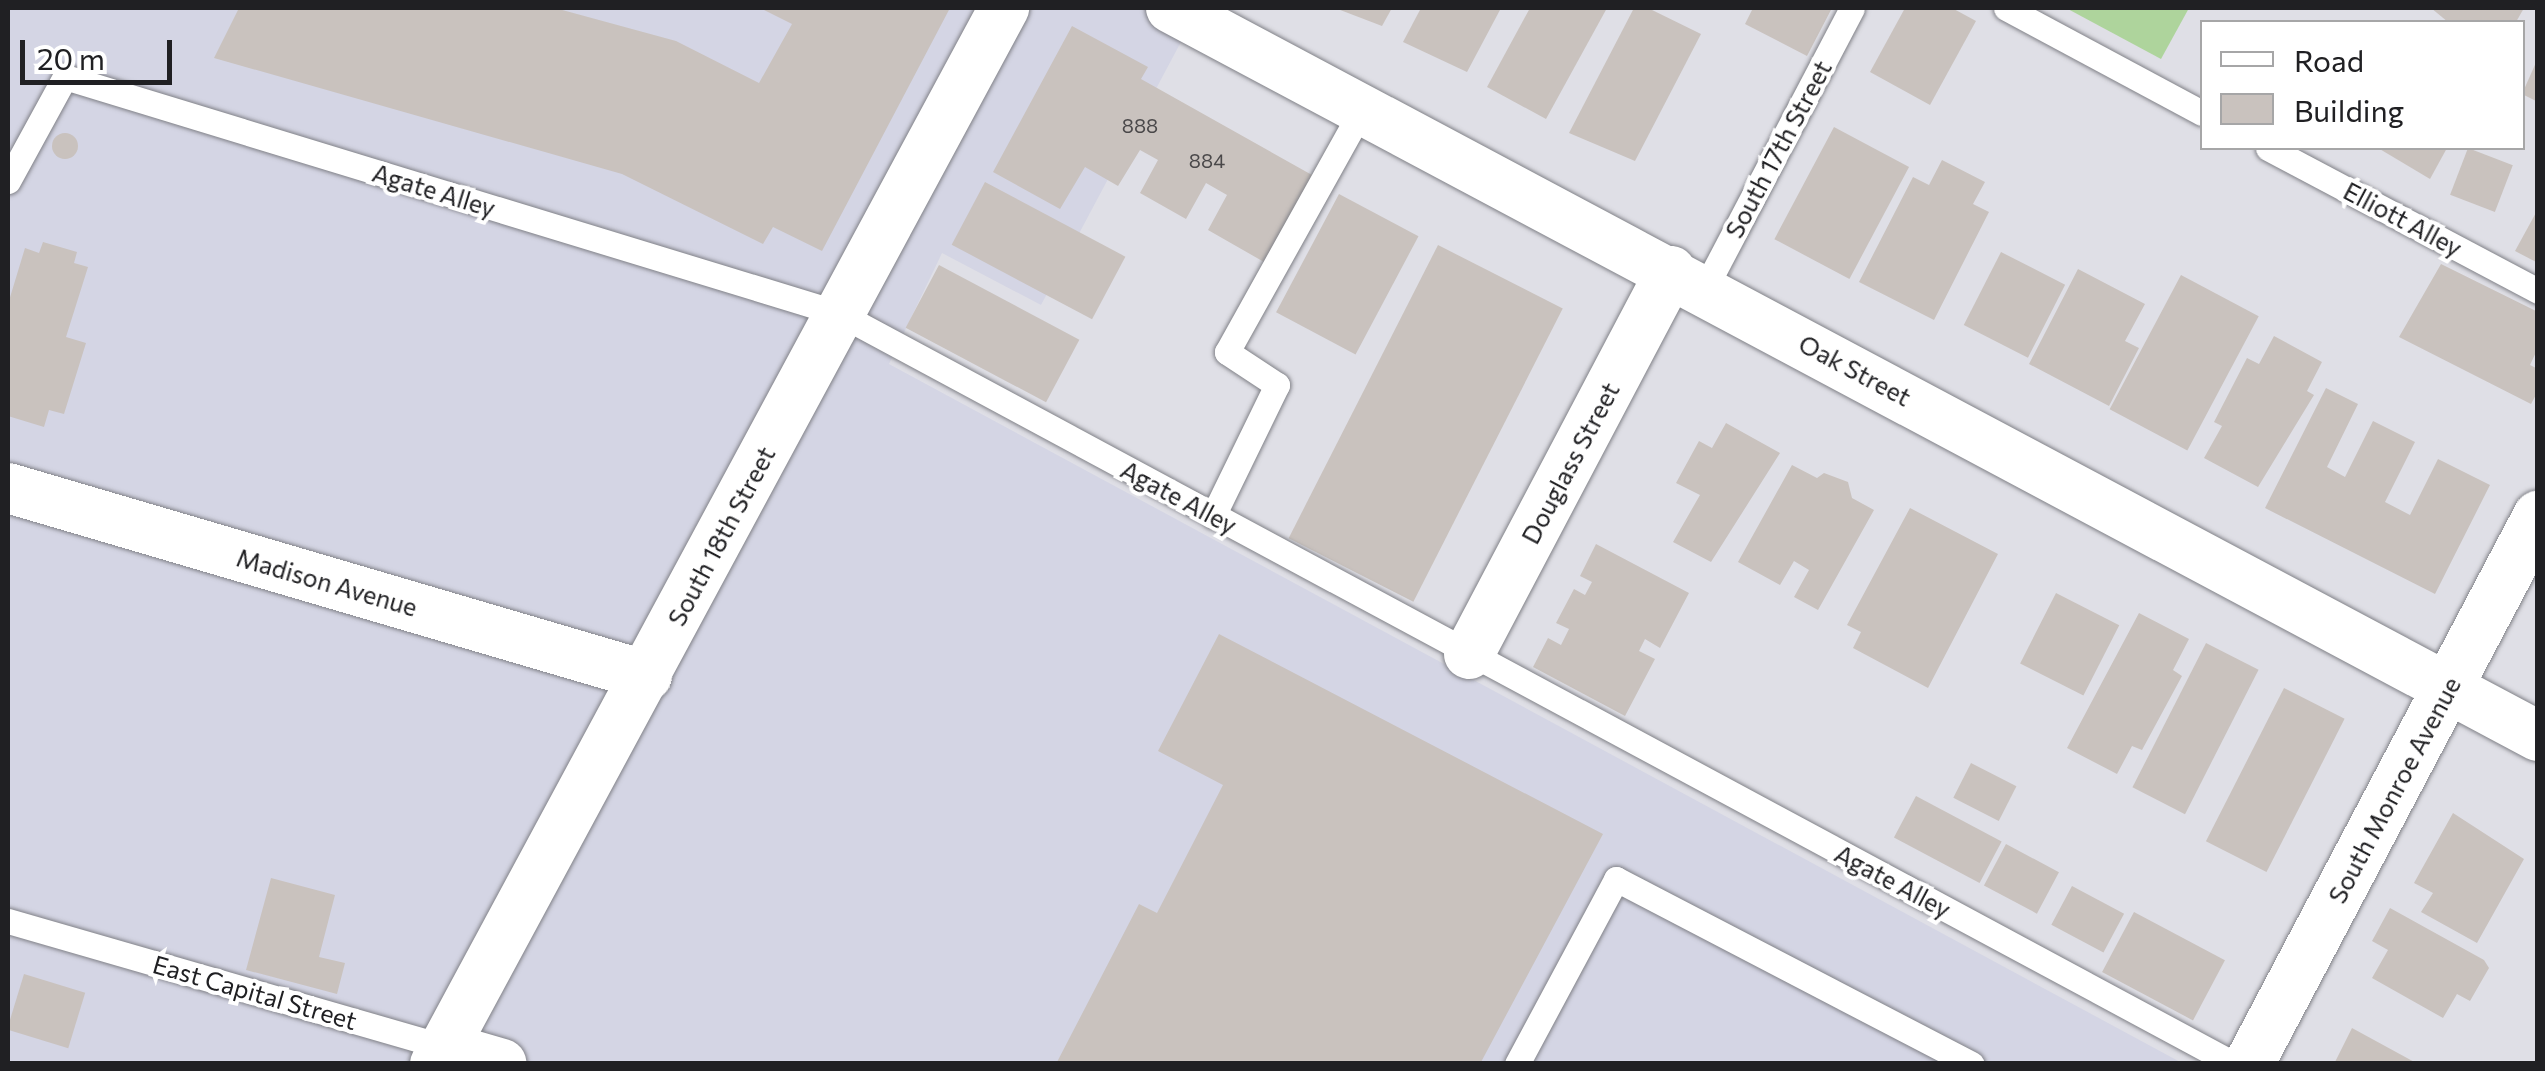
<!DOCTYPE html>
<html>
<head>
<meta charset="utf-8">
<style>
  body { margin:0 }
  #map { position:relative; width:2545px; height:1071px; overflow:hidden; background:#dfdfe6; font-family:Commissioner,sans-serif }
  div>[style] { position:absolute }
  [style*='--x'] { left:calc(var(--x)*1px); top:calc(var(--y)*1px); width:calc(var(--w)*1px); rotate:calc(var(--a)*1deg) }
  .built>* { inset:0; background:#d4d5e4 }
  .green>* { inset:0; background:#aed49c }
  .building>* { inset:0; background:#c9c2be; transform-origin:0 0 }
  .round { border-radius:50% }
  .roads { filter:drop-shadow(0 0 2px #808187) drop-shadow(0 0 2px #808187) }
  .lane>* { height:25px; margin:-12.5px; padding:0 12.5px; transform-origin:12.5px; border-radius:12.5px; background:#fff }
  .street>* { height:50px; margin:-25px; padding:0 25px; transform-origin:25px; border-radius:25px; background:#fff }
  span { translate:-50% -50%; white-space:nowrap; text-align:center; line-height:1.15; -webkit-text-stroke:8px #fff; paint-order:stroke }
  .number-label { font-size:20px; color:#4a484a }
  .number-label span { -webkit-text-stroke-width:0 }
  .street-label { font-size:25px; color:#202023 }
  .frame { position:absolute; inset:0; border:10px solid #202023; pointer-events:none }
  .legend { position:absolute; left:2200px; top:20px; width:325px; height:130px; box-sizing:border-box; background:#fff; border:2px solid #a6a6a7; margin:0; padding:12px 18px; list-style:none; font-size:30px; color:#202023 }
  .legend li { display:flex; align-items:center; gap:20px; height:50px }
  .legend b { width:50px; border:2px solid #a6a6a7 }
  .scale { position:absolute; left:20px; top:40px; width:152px; height:45px; box-sizing:border-box; border:5px solid #202023; border-top:0; padding-left:12px; font-size:30px; line-height:35px; white-space:nowrap; color:#202023; -webkit-text-stroke:8px #fff; paint-order:stroke }
</style>
</head>
<body>
<div id="map">
  <div class="built">
    <div style="clip-path:polygon(8px 8px,1199px 8px,1041px 305px,942px 253px,889px 364px,2182px 1063px,8px 1063px)"></div>
  </div>
  <div class="green">
    <div style="clip-path:polygon(2066px 8px,2189px 8px,2161px 59px)"></div>
  </div>
  <div class="building">
    <div style="clip-path:polygon(239px 8px,555px 8px,676px 41px,759px 83px,792px 24px,760px 8px,950px 8px,822px 251px,773px 227px,763px 244px,622px 174px,214px 58px)"></div>
    <div style="clip-path:polygon(1335px 8px,1392px 8px,1382px 26px)"></div>
    <div style="clip-path:polygon(1421px 8px,1501px 8px,1467px 72px,1403px 42px)"></div>
    <div style="clip-path:polygon(1530px 8px,1607px 8px,1546px 119px,1487px 87px)"></div>
    <div style="clip-path:polygon(1634px 8px,1648px 8px,1701px 34px,1635px 161px,1569px 133px)"></div>
    <div style="clip-path:polygon(1753px 8px,1832px 8px,1807px 56px,1745px 24px)"></div>
    <div style="clip-path:polygon(1905px 8px,1952px 8px,1976px 21px,1930px 105px,1870px 72px)"></div>
    <div style="clip-path:polygon(2431px 8px,2524px 8px,2516px 22px,2448px 22px)"></div>
    <div style="clip-path:polygon(1072px 26px,1148px 67px,1141px 79px,1312px 175px,1264px 262px,1208px 230px,1227px 195px,1206px 183px,1186px 219px,1140px 193px,1158px 160px,1140px 150px,1118px 186px,1085px 167px,1060px 209px,993px 172px)"></div>
    <div style="clip-path:polygon(2538px 58px,2538px 102px,2522px 94px)"></div>
    <div style="left:1834px;top:127px;width:85px;height:127px;rotate:28deg"></div>
    <div class="round" style="left:52px;top:133px;width:26px;height:26px"></div>
    <div style="clip-path:polygon(2378px 148px,2447px 148px,2430px 179px)"></div>
    <div style="left:2468px;top:148px;width:48px;height:50px;rotate:21deg"></div>
    <div style="clip-path:polygon(1942px 160px,1985px 182px,1973px 204px,1989px 212px,1934px 320px,1859px 282px,1913px 177px,1929px 185px)"></div>
    <div style="left:985px;top:182px;width:159px;height:71px;rotate:28deg"></div>
    <div style="left:1339px;top:194px;width:90px;height:134px;rotate:28deg"></div>
    <div style="clip-path:polygon(2538px 209px,2538px 263px,2515px 251px)"></div>
    <div style="clip-path:polygon(43px 242px,77px 252px,74px 263px,88px 267px,66px 337px,86px 343px,64px 414px,49px 410px,44px 427px,8px 416px,8px 304px,25px 248px,39px 253px)"></div>
    <div style="left:1438px;top:245px;width:140px;height:329px;rotate:27deg"></div>
    <div style="left:2001px;top:252px;width:72px;height:82px;rotate:27deg"></div>
    <div style="clip-path:polygon(2441px 264px,2538px 312px,2538px 348px,2530px 365px,2538px 369px,2538px 391px,2531px 404px,2399px 337px)"></div>
    <div style="left:939px;top:265px;width:159px;height:71px;rotate:28deg"></div>
    <div style="clip-path:polygon(2078px 269px,2145px 304px,2125px 341px,2139px 348px,2109px 406px,2029px 364px)"></div>
    <div style="left:2181px;top:275px;width:88px;height:152px;rotate:28deg"></div>
    <div style="clip-path:polygon(2274px 336px,2322px 362px,2307px 391px,2314px 395px,2258px 487px,2204px 458px,2222px 426px,2214px 422px,2247px 358px,2259px 364px)"></div>
    <div style="clip-path:polygon(2326px 388px,2358px 404px,2327px 467px,2345px 477px,2373px 421px,2415px 442px,2385px 502px,2410px 515px,2438px 459px,2490px 485px,2435px 594px,2265px 508px)"></div>
    <div style="clip-path:polygon(1726px 423px,1780px 453px,1711px 562px,1673px 542px,1700px 495px,1676px 483px,1699px 441px,1712px 448px)"></div>
    <div style="clip-path:polygon(1792px 465px,1817px 478px,1824px 473px,1848px 482px,1852px 498px,1874px 510px,1818px 610px,1794px 597px,1809px 570px,1794px 561px,1780px 585px,1738px 562px)"></div>
    <div style="clip-path:polygon(1910px 508px,1998px 554px,1928px 688px,1853px 648px,1861px 632px,1847px 625px)"></div>
    <div style="clip-path:polygon(1596px 544px,1689px 593px,1660px 648px,1645px 639px,1639px 651px,1655px 659px,1625px 716px,1533px 667px,1548px 638px,1561px 645px,1569px 629px,1556px 623px,1574px 589px,1585px 595px,1592px 582px,1580px 576px)"></div>
    <div style="left:2056px;top:593px;width:71px;height:79px;rotate:27deg"></div>
    <div style="clip-path:polygon(2139px 613px,2189px 639px,2173px 670px,2182px 676px,2142px 750px,2132px 746px,2117px 774px,2067px 748px)"></div>
    <div style="clip-path:polygon(1219px 634px,1603px 834px,1480px 1064px,1056px 1064px,1139px 904px,1157px 913px,1223px 785px,1158px 751px)"></div>
    <div style="left:2206px;top:643px;width:59px;height:162px;rotate:27deg"></div>
    <div style="left:2284px;top:688px;width:68px;height:172px;rotate:27deg"></div>
    <div style="left:1971px;top:763px;width:51px;height:39px;rotate:27deg"></div>
    <div style="left:1916px;top:796px;width:97px;height:47px;rotate:28deg"></div>
    <div style="clip-path:polygon(2453px 813px,2524px 859px,2477px 943px,2421px 912px,2433px 893px,2414px 883px)"></div>
    <div style="left:2006px;top:844px;width:60px;height:47px;rotate:28deg"></div>
    <div style="clip-path:polygon(271px 878px,335px 895px,319px 957px,345px 963px,337px 994px,246px 970px)"></div>
    <div style="left:2072px;top:886px;width:59px;height:44px;rotate:28deg"></div>
    <div style="clip-path:polygon(2390px 908px,2484px 960px,2489px 968px,2470px 1001px,2457px 994px,2443px 1018px,2372px 978px,2388px 950px,2372px 941px)"></div>
    <div style="left:2134px;top:912px;width:103px;height:68px;rotate:28deg"></div>
    <div style="left:24px;top:974px;width:64px;height:58px;rotate:17deg"></div>
    <div style="clip-path:polygon(2352px 1028px,2418px 1064px,2334px 1064px)"></div>
  </div>
  <div class="roads">
    <div class="lane">
      <div style="--x:2006;--y:8;--w:222;--a:28.2"></div>
      <div style="--x:2268;--y:148;--w:306;--a:27.9"></div>
      <div style="--x:8;--y:181;--w:119;--a:-61.3"></div>
      <div style="--x:65;--y:77;--w:808;--a:16.98"></div>
      <div style="--x:838;--y:313;--w:1585;--a:28.28"></div>
      <div style="--x:1704;--y:290;--w:318;--a:-62.3"></div>
      <div style="--x:1213;--y:516;--w:146;--a:-64"></div>
      <div style="--x:1277;--y:385;--w:60;--a:-146.6"></div>
      <div style="--x:1227;--y:352;--w:279;--a:-60.9"></div>
      <div style="--x:8;--y:921;--w:454;--a:16.1"></div>
      <div style="--x:1517;--y:1064;--w:210;--a:-61.8"></div>
      <div style="--x:1616;--y:879;--w:401;--a:27.5"></div>
    </div>
    <div class="street">
      <div style="--x:1171;--y:8;--w:1549;--a:28.04"></div>
      <div style="--x:8;--y:488;--w:666;--a:16.39"></div>
      <div style="--x:1469;--y:654;--w:433;--a:-62.2"></div>
      <div style="--x:444;--y:1047;--w:60;--a:16.3"></div>
      <div style="--x:435;--y:1064;--w:1200;--a:-61.68"></div>
      <div style="--x:2249;--y:1064;--w:620;--a:-62.19"></div>
    </div>
  </div>
  <div class="number-label">
    <span style="left:1140px;top:125px">888</span>
    <span style="left:1207px;top:160px">884</span>
  </div>
  <div class="street-label">
    <span style="left:1778px;top:149px;rotate:-62deg">South 17th Street</span>
    <span style="left:434px;top:190px;rotate:17deg">Agate Alley</span>
    <span style="left:2403px;top:219px;rotate:28deg">Elliott Alley</span>
    <span style="left:1855px;top:370px;rotate:28deg">Oak Street</span>
    <span style="left:1570px;top:463px;rotate:-62deg">Douglass Street</span>
    <span style="left:1179px;top:497px;rotate:28deg">Agate Alley</span>
    <span style="left:721px;top:536px;rotate:-62deg">South 18th Street</span>
    <span style="left:327px;top:582px;rotate:16deg">Madison Avenue</span>
    <span style="left:2394px;top:790px;rotate:-62deg">South Monroe Avenue</span>
    <span style="left:1893px;top:881px;rotate:28deg">Agate Alley</span>
    <span style="left:255px;top:992px;rotate:16deg">East Capital Street</span>
  </div>
  <div class="frame"></div>
  <ul class="legend">
  <li><b style="height:12px;background:#fff"></b>Road</li>
  <li><b style="height:28px;background:#c9c2be"></b>Building</li>
  </ul>
  <div class="scale">20 m</div>
</div>
</body>
</html>
